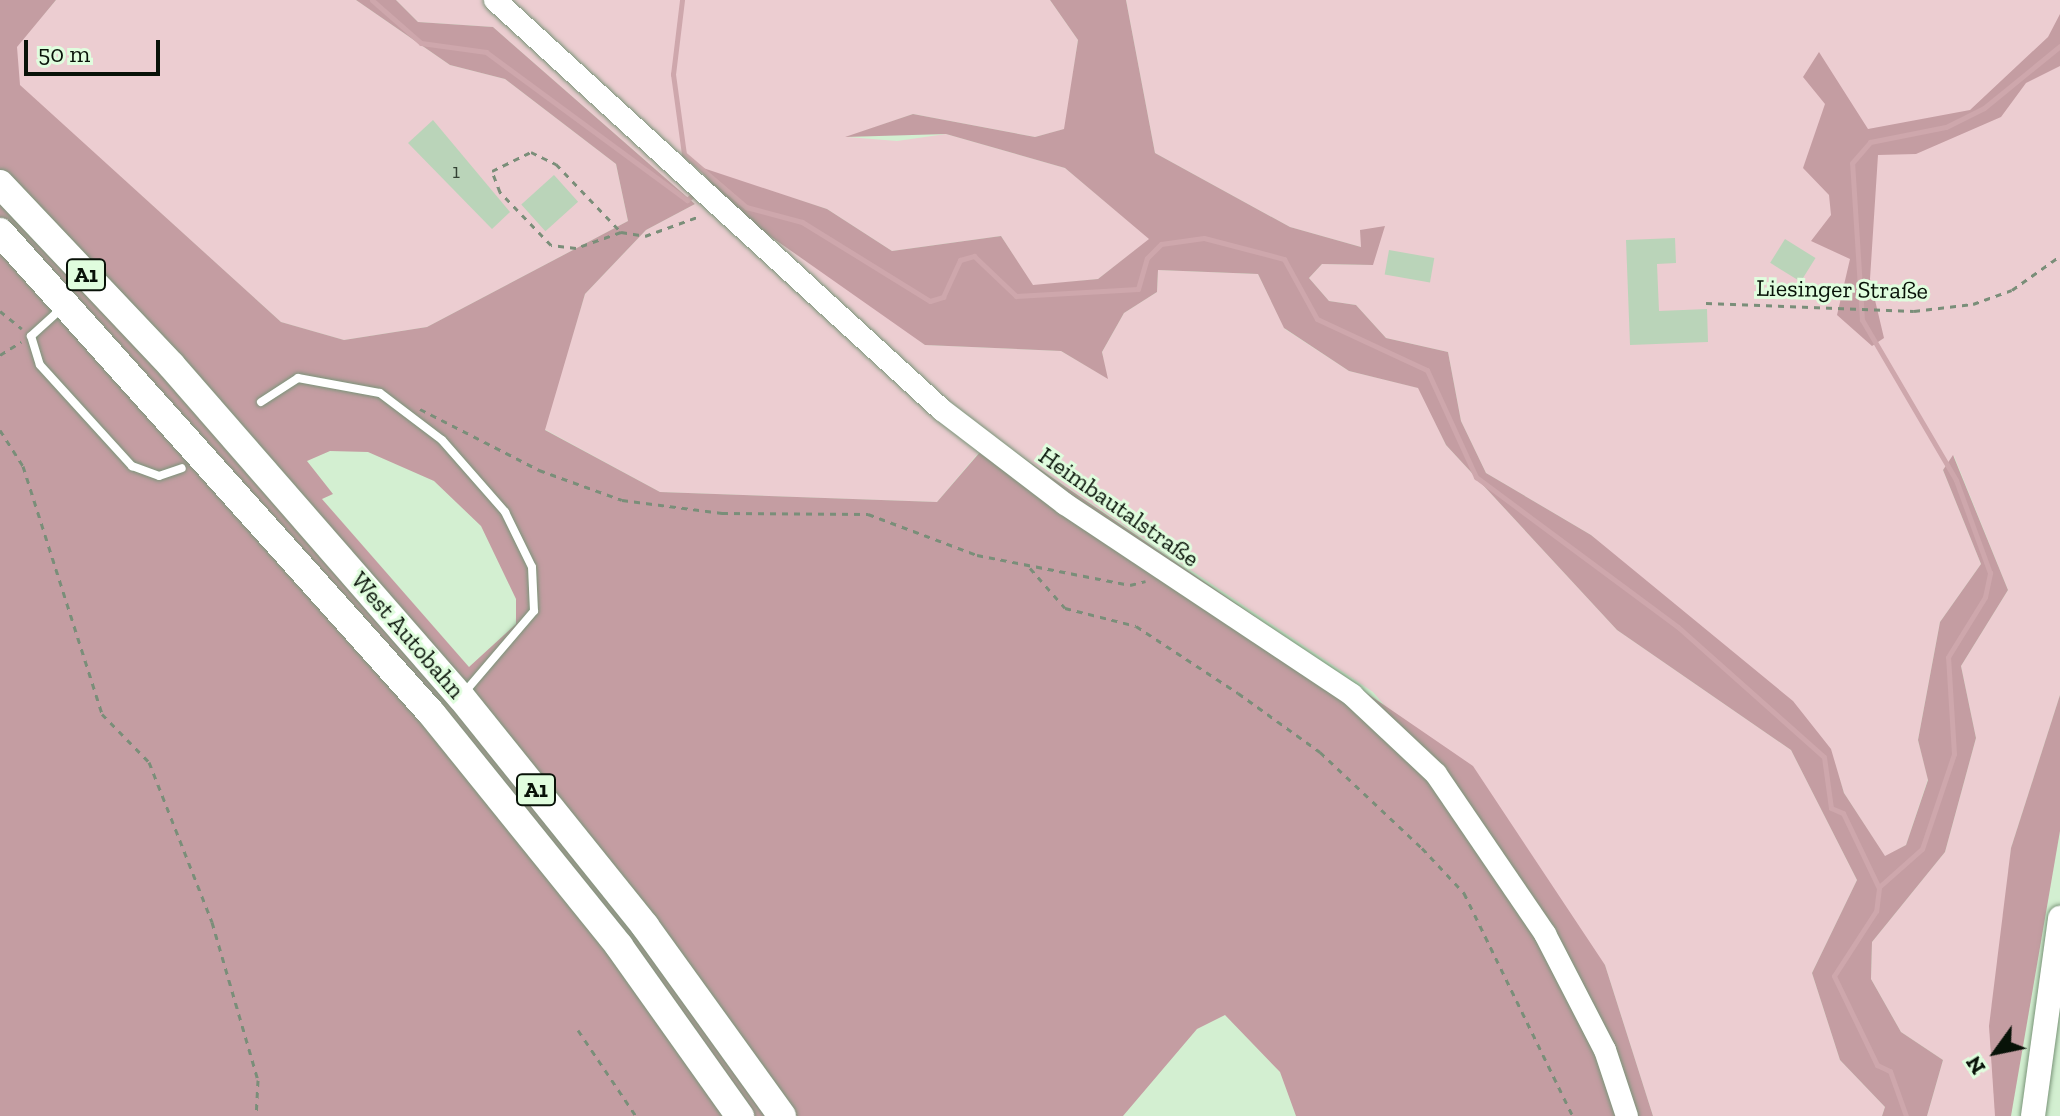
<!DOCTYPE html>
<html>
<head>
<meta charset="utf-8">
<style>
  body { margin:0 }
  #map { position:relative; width:2060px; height:1116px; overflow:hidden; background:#d3efd1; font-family:"Zilla Slab",serif }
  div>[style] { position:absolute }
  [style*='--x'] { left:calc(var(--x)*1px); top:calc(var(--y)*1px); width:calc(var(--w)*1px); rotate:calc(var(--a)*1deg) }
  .green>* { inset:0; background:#eccdd1 }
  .forest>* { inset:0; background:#c49da2 }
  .stream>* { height:5px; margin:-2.5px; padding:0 2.5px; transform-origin:2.5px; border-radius:2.5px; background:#cea7ac }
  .building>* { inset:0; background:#bad4b9; transform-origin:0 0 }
  .path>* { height:3px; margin-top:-1.5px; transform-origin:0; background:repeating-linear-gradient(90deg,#7a8e79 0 6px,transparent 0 12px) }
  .roads { filter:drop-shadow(0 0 2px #7a9479) drop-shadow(0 0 2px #7a9479) }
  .lane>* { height:8px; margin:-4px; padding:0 4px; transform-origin:4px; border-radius:4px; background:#fff }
  .secondary>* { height:22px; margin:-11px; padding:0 11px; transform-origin:11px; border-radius:11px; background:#fff }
  .primary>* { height:24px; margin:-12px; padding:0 12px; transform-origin:12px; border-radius:12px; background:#fff }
  .highway>* { height:28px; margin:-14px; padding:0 14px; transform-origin:14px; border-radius:14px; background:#fff }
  span { translate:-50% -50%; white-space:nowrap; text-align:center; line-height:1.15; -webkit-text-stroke:6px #e0fdde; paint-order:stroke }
  .number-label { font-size:20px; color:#344234 }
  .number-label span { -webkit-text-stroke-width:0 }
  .shield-label span { padding:2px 6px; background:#e0fdde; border:2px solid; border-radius:6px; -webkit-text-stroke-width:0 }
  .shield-label { font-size:22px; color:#081208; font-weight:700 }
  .street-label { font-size:24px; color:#081208 }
  .north { position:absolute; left:1956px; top:1012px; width:80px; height:80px; -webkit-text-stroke:6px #e0fdde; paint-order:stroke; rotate:237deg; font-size:22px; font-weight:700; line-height:32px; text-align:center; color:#081208 }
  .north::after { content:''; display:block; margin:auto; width:28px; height:36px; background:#081208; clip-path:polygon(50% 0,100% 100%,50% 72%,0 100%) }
  .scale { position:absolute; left:24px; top:40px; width:136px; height:36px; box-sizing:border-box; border:4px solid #081208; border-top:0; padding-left:10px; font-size:24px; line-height:28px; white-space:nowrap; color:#081208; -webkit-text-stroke:6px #e0fdde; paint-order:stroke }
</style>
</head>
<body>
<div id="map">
  <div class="green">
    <div style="clip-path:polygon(56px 0,356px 0,450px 65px,505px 79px,616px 164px,628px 221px,427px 327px,344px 340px,281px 322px,19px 85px,16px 47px)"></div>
    <div style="clip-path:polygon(396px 0,1050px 0,1078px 40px,1065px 129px,1035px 137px,913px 114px,847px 137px,897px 141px,946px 134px,1065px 168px,1150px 239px,1098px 279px,1033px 286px,1001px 236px,892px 251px,827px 209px,698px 168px,925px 345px,1061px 351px,1107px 378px,1102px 352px,1124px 313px,1157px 292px,1158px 270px,1258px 274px,1285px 329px,1349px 371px,1419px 388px,1446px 445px,1617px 630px,1791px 750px,1857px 880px,1812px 973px,1840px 1060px,1885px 1107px,1882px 1116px,1653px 1116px,1605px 965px,1373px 692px,992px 437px,937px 502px,660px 492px,544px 429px,585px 294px,646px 230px,695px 204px,493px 27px,418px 22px)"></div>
    <div style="clip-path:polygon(1126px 0,2060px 0,2060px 695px,2011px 848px,1995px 1116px,1927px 1116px,1943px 1060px,1901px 1032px,1871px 979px,1872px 942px,1945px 852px,1976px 738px,1961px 666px,2008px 590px,1954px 456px,1943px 470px,1981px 564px,1940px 622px,1918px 740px,1928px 779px,1906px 845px,1885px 857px,1844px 793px,1830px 749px,1591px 535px,1486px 473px,1461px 421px,1448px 352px,1386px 338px,1356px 305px,1329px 301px,1309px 278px,1322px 264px,1373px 265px,1361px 247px,1290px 227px,1155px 153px)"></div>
  </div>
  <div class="forest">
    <div style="clip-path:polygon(evenodd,0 0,56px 0,17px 47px,20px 85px,281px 322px,344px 340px,427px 327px,628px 221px,616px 164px,505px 79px,450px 65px,356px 0,396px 0,418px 22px,493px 27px,695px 204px,646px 230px,585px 294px,545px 430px,660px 492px,937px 502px,993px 437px,1473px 766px,1605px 965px,1653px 1116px,1296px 1116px,1280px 1072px,1225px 1015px,1197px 1029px,1123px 1116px,0 1116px,0 0,330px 451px,368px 452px,434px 481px,481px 526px,516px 599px,516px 624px,469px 667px,322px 499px,333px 494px,307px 461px,330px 451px)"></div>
    <div style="clip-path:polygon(1050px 0,1126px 0,1155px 153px,1290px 227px,1361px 247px,1360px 230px,1385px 226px,1373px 265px,1322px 264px,1309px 278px,1329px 301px,1356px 305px,1386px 338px,1448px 352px,1461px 421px,1486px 473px,1591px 535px,1793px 701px,1831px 749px,1844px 793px,1885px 856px,1906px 845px,1928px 780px,1918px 740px,1940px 622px,1981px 564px,1943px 470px,1953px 455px,2008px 590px,1961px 666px,1976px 738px,1945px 852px,1872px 942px,1871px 979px,1901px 1032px,1943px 1060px,1927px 1116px,1882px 1116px,1885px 1107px,1840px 1060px,1812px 973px,1857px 880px,1791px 750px,1617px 630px,1446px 445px,1418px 388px,1349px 371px,1284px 328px,1258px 274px,1158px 270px,1157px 292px,1124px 313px,1102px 352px,1108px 379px,1061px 351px,925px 345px,733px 210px,697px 166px,827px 209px,892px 251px,1001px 236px,1033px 285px,1098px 279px,1149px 239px,1065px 168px,946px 134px,845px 137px,913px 114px,1035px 137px,1064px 129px,1078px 40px)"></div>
    <div style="clip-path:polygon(2060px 14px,2060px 66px,2026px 83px,2001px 117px,1916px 154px,1878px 155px,1870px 279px,1884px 338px,1872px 346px,1837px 315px,1850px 259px,1811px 241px,1831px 215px,1829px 195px,1803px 168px,1825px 104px,1803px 77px,1819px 52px,1868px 129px,1970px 110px,2048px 37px)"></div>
    <div style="clip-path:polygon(2060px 695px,2060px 831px,2011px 1116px,1995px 1116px,1989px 1026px,2011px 848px)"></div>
  </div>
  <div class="stream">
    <div style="--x:372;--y:0;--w:65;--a:41.3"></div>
    <div style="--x:421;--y:43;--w:66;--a:7.9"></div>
    <div style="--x:486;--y:52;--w:250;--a:36.4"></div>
    <div style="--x:687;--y:200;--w:11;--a:-41"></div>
    <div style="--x:682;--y:0;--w:75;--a:96.9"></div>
    <div style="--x:673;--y:74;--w:81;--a:82.2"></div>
    <div style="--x:684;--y:154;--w:82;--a:40.5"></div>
    <div style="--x:746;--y:207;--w:58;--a:15"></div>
    <div style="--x:802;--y:222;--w:150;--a:31.7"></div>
    <div style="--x:930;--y:301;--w:14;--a:-17"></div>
    <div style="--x:943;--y:297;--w:41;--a:-65.3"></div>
    <div style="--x:960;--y:260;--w:15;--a:-16"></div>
    <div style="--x:974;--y:256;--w:58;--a:43.6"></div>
    <div style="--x:1016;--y:296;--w:122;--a:-3.3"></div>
    <div style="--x:1138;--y:289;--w:32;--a:-74"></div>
    <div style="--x:1147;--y:258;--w:20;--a:-45"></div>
    <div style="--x:1161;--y:244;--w:43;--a:-7.9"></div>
    <div style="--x:1204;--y:238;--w:83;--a:14.7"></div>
    <div style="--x:1284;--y:259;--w:68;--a:61.2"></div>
    <div style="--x:1317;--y:319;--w:121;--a:24.9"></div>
    <div style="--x:1427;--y:370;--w:118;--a:65.4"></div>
    <div style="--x:1476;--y:477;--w:252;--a:36.6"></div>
    <div style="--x:1678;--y:627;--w:195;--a:41.7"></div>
    <div style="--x:1824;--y:757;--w:51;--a:82.2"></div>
    <div style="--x:1831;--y:808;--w:13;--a:23"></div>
    <div style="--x:1843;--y:813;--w:83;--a:64.4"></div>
    <div style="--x:1879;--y:888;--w:23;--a:97"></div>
    <div style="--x:1876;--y:911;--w:77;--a:122.9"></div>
    <div style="--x:1834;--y:976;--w:99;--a:64.2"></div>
    <div style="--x:1877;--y:1065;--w:14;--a:25"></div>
    <div style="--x:1890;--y:1071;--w:48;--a:70.4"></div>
    <div style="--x:1879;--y:887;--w:57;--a:-41.5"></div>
    <div style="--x:1922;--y:849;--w:100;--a:-71.4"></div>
    <div style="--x:1954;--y:754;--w:97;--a:-93.5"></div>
    <div style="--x:1948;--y:657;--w:70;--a:-58.3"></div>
    <div style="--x:1985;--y:597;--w:25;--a:-78"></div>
    <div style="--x:1990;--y:573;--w:99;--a:-110.1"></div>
    <div style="--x:1956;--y:480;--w:186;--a:-120.4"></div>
    <div style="--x:1862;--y:320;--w:157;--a:-93.6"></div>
    <div style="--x:1852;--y:163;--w:28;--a:-49"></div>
    <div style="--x:1870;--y:142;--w:77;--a:-11.2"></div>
    <div style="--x:1946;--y:127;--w:42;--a:-26.6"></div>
    <div style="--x:1984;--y:108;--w:98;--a:-39.2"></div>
  </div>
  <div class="building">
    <div style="clip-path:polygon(433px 120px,510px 212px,492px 229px,408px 143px)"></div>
    <div style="left:554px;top:175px;width:36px;height:44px;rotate:48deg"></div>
    <div style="clip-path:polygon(1675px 238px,1676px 263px,1657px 264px,1659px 311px,1707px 309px,1708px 342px,1630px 345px,1626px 240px)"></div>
    <div style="left:1785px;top:239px;width:36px;height:28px;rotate:32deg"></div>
    <div style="left:1389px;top:250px;width:46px;height:25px;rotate:10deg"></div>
  </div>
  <div class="path">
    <div style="--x:621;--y:232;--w:48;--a:160.4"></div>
    <div style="--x:576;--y:248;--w:25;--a:-173"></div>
    <div style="--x:551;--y:245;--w:74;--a:-133.9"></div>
    <div style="--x:500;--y:192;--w:22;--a:-111"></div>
    <div style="--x:492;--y:171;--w:43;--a:-26"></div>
    <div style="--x:531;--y:152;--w:28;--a:26"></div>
    <div style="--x:556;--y:164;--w:94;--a:46.3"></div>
    <div style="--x:621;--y:232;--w:24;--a:9"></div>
    <div style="--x:645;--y:236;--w:59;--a:-20"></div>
    <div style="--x:1706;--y:303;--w:208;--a:2.2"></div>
    <div style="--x:1914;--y:311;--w:59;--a:-6.8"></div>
    <div style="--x:1973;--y:304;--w:41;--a:-19.7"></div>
    <div style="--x:2012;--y:290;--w:59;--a:-35.3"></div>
    <div style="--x:0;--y:311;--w:28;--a:39"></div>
    <div style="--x:0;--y:355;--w:25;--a:-32"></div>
    <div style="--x:420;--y:409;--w:134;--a:27.1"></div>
    <div style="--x:539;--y:470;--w:88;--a:19.9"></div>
    <div style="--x:622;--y:500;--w:101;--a:7.4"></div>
    <div style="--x:722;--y:513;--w:146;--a:0.4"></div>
    <div style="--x:868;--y:514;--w:116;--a:20.6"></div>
    <div style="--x:977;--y:555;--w:156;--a:11.1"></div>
    <div style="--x:1130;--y:585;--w:16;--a:-14"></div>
    <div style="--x:0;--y:430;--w:43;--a:57.4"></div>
    <div style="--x:23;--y:466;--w:260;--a:72.3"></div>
    <div style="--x:102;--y:714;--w:67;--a:45.6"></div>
    <div style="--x:149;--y:762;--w:172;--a:68.5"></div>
    <div style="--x:212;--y:922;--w:165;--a:73.8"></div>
    <div style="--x:258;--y:1080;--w:36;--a:93"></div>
    <div style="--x:1030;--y:568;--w:53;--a:48.8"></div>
    <div style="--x:1065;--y:608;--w:73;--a:14.2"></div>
    <div style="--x:1136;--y:626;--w:122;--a:33.3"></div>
    <div style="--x:1238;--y:693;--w:101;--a:35.7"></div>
    <div style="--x:1320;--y:752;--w:140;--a:43.3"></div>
    <div style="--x:1422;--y:848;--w:62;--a:47"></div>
    <div style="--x:1464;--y:893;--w:248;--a:64"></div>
    <div style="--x:578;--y:1030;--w:104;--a:56"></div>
  </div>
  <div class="roads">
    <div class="lane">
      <div style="--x:62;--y:308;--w:42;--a:137.9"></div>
      <div style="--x:31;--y:336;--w:30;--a:73"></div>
      <div style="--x:40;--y:365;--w:137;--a:47.7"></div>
      <div style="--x:132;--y:466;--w:29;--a:20"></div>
      <div style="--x:159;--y:476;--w:24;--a:-19"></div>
      <div style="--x:261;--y:402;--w:44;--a:-33"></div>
      <div style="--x:298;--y:378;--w:83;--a:10.4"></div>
      <div style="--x:380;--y:393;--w:78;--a:37.2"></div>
      <div style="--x:442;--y:440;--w:96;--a:48.8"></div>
      <div style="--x:505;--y:512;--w:61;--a:63.9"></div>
      <div style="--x:532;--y:567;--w:44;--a:87.4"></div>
      <div style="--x:534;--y:611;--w:108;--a:130.5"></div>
    </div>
    <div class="secondary">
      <div style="--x:495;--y:0;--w:607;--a:42.53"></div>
      <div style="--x:942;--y:410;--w:155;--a:37.4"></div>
      <div style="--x:1065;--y:504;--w:345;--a:33.6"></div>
      <div style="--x:1352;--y:695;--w:115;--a:43.2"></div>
      <div style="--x:1436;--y:774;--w:194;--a:55.7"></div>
      <div style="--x:1545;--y:934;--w:131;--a:62.7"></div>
      <div style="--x:1605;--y:1050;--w:70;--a:71.6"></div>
    </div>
    <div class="primary">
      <div style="--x:2033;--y:1116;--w:200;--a:-82.2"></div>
    </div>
    <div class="highway">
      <div style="--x:0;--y:184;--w:250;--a:46.6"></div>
      <div style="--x:172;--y:366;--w:439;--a:48.9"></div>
      <div style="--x:461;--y:697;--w:294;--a:51.2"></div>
      <div style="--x:645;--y:926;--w:234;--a:54.2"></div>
      <div style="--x:0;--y:232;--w:647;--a:48.13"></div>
      <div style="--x:432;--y:714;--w:298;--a:51.1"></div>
      <div style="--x:619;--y:946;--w:209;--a:54.6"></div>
    </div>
  </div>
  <div class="number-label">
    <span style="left:456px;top:171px">1</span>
  </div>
  <div class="shield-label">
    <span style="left:86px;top:275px">A1</span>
    <span style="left:536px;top:790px">A1</span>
  </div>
  <div class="street-label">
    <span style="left:1842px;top:289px;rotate:1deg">Liesinger Straße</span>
    <span style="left:1119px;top:507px;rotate:35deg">Heimbautalstraße</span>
    <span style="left:408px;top:635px;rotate:49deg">West Autobahn</span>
  </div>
  <div class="north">N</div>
  <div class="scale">50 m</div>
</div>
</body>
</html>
